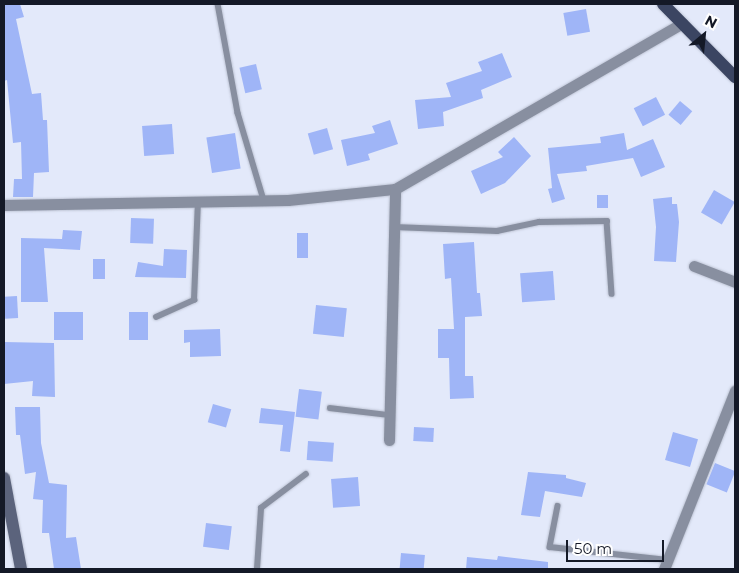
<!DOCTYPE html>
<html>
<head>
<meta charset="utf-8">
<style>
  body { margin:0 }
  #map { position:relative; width:739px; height:573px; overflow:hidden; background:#e3e9fa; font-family:Montserrat,sans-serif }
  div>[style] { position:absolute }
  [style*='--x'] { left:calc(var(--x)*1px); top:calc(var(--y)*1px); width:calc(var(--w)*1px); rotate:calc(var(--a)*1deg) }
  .building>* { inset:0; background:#9fb5f7; transform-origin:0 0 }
  .roads { filter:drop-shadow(0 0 1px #bec4d4) drop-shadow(0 0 1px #bec4d4) }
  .service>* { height:5.5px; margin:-2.75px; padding:0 2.75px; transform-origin:2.75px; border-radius:2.75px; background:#888fa0 }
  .minor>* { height:11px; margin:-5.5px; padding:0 5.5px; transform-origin:5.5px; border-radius:5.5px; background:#888fa0 }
  .secondary>* { height:12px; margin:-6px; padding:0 6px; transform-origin:6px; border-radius:6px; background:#5b637c }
  .primary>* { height:12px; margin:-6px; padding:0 6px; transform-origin:6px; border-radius:6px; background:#3b4562 }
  span { translate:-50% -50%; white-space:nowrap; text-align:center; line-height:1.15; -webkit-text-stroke:4.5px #fff; paint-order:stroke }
  .frame { position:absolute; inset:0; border:5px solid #141927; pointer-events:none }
  .north { position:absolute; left:679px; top:10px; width:50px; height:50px; -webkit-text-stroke:4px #fff; paint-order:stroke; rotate:28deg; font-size:14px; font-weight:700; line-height:20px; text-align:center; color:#141927 }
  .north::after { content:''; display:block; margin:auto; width:18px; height:22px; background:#141927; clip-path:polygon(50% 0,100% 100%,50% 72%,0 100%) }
  .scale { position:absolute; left:566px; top:540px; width:98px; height:22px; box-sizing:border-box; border:2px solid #141927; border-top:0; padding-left:6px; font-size:15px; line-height:18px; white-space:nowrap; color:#141927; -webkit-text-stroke:4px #fff; paint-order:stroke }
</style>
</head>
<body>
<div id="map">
  <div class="building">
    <div style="clip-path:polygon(4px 4px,20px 4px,24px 17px,16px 19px,32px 94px,41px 93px,43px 120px,47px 120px,49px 172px,34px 173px,33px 197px,13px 197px,14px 179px,22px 179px,21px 142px,13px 143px,7px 80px,4px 81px)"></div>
    <div style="left:586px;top:9px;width:23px;height:23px;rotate:80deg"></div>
    <div style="clip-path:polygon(502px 53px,512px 77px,481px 90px,483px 98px,443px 112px,444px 126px,418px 129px,415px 100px,451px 97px,446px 83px,482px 71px,478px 62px)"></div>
    <div style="left:256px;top:64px;width:26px;height:17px;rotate:77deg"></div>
    <div style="left:656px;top:97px;width:20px;height:25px;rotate:63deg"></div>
    <div style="left:680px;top:101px;width:16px;height:18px;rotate:40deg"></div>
    <div style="clip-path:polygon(390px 120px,398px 144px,368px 154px,370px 160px,347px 166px,341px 140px,375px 133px,372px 126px)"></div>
    <div style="left:172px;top:124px;width:30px;height:30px;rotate:86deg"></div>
    <div style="left:327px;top:128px;width:22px;height:20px;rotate:74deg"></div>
    <div style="left:235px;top:133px;width:36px;height:29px;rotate:81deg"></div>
    <div style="clip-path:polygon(624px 133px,627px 150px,653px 139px,665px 167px,641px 177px,633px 158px,586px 166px,587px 171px,557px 174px,565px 199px,552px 203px,548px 189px,552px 188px,548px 148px,601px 143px,600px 137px)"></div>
    <div style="clip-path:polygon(514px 137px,531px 156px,505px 183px,481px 194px,471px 171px,503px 157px,498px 152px)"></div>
    <div style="left:714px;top:190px;width:24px;height:26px;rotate:30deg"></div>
    <div style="left:597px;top:195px;width:11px;height:13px"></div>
    <div style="clip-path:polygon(672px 197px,672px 204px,677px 204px,679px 222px,676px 262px,654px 261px,656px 227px,653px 199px)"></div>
    <div style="left:131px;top:218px;width:23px;height:25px;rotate:2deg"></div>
    <div style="clip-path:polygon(63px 230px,82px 231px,80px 250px,44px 248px,48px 302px,21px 302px,21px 238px,62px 239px)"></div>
    <div style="left:297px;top:233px;width:11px;height:25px"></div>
    <div style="clip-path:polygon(474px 242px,477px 293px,480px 293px,482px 316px,465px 317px,465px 376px,473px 376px,474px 398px,450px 399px,449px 358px,438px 358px,438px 329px,454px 329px,451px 278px,445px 279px,443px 244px)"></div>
    <div style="clip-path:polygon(164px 249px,187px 250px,186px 278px,135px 277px,138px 262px,163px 266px)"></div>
    <div style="left:93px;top:259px;width:12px;height:20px"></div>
    <div style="left:553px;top:271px;width:29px;height:33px;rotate:86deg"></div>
    <div style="left:17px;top:296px;width:22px;height:13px;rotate:87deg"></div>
    <div style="left:316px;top:305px;width:31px;height:29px;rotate:6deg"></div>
    <div style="left:54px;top:312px;width:29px;height:28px"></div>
    <div style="left:129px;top:312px;width:19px;height:28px"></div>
    <div style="clip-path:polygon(220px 329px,221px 356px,190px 357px,190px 342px,184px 343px,184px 330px)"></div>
    <div style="clip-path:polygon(4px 342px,54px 343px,55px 397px,32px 396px,33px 381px,4px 384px)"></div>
    <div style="left:299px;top:389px;width:23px;height:28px;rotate:7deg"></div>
    <div style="left:213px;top:404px;width:19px;height:19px;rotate:16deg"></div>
    <div style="clip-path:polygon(15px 407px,40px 407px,41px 443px,49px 483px,67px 485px,66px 538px,76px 537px,81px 569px,54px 569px,49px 533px,42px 533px,43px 500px,33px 499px,36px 472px,25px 474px,20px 435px,16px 435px)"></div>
    <div style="clip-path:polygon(261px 408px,295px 412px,290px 452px,280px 451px,283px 425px,259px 423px)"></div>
    <div style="left:414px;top:427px;width:20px;height:14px;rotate:3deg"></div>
    <div style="left:673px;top:432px;width:26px;height:29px;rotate:16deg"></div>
    <div style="left:308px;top:441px;width:26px;height:19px;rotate:4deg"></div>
    <div style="left:715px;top:463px;width:22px;height:23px;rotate:22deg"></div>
    <div style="clip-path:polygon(528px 472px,566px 475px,566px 478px,586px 483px,582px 497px,545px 491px,540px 517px,521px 515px)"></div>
    <div style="left:358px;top:477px;width:29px;height:27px;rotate:86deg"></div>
    <div style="left:206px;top:523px;width:26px;height:24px;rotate:7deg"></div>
    <div style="left:401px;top:553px;width:24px;height:16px;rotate:5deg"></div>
    <div style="clip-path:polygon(498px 556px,548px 562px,548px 569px,466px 569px,467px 557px,497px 560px)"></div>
  </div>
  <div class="roads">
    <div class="service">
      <div style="--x:218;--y:4;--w:111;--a:79.6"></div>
      <div style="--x:238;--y:113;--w:91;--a:73.4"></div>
      <div style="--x:394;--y:227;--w:103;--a:2.2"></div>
      <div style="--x:497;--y:231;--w:43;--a:-12.1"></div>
      <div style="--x:539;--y:222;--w:68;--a:-0.8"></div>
      <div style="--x:607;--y:221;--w:73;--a:86.1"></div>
      <div style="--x:156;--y:317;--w:42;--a:-24.1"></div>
      <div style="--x:194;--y:300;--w:99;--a:-87.7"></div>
      <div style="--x:330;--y:408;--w:59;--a:6.8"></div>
      <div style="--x:558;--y:506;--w:42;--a:101"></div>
      <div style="--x:550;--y:547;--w:118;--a:6.3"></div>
      <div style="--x:257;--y:569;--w:61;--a:-86.2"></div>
      <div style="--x:261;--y:508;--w:56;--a:-37.1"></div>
    </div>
    <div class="minor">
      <div style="--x:4;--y:205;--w:284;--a:-1"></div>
      <div style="--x:288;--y:200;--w:108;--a:-5.9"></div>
      <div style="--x:395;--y:189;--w:332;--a:-30"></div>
      <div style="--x:694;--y:266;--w:44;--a:21.3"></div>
      <div style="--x:389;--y:440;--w:251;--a:-88.6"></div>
      <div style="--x:664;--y:569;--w:192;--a:-68.3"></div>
    </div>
    <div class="secondary">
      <div style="--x:4;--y:478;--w:93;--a:79.4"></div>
    </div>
    <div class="primary">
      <div style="--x:663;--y:4;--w:103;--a:45.4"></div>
    </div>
  </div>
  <div class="frame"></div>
  <div class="north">N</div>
  <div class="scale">50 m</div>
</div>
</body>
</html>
